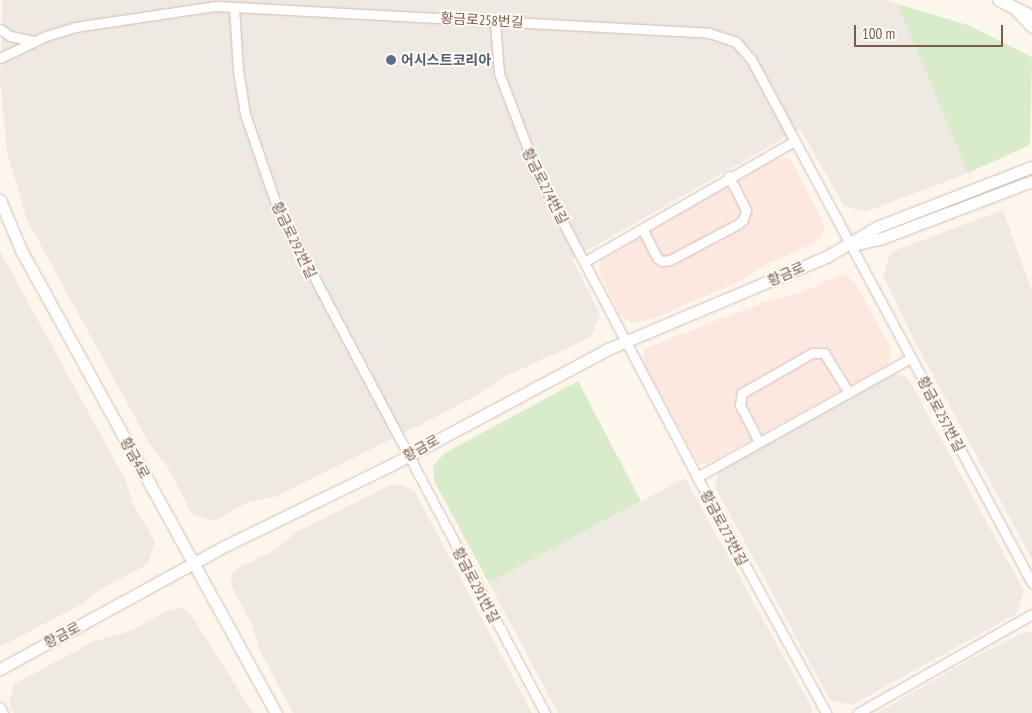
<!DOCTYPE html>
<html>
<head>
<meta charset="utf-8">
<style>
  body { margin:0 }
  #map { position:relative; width:1032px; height:713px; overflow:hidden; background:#fdf6ec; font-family:"PT Sans Narrow","Noto Sans KR",sans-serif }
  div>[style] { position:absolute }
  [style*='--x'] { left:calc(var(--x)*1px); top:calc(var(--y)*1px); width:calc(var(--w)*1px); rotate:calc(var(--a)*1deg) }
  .commercial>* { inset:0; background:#fde8e0 }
  .industrial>* { inset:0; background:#efe9e4 }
  .green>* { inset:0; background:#d8ecc9 }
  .roads { filter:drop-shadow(0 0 1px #d1beb0) drop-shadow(0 0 1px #d1beb0) }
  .minor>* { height:9px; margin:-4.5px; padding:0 4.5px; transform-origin:4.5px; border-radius:4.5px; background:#fff }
  .tertiary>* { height:11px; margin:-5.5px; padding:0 5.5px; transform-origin:5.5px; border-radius:5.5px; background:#fff }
  .secondary>* { height:12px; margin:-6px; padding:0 6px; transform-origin:6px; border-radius:6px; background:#fff }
  .dots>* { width:14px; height:14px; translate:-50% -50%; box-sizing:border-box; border:2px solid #fffaf3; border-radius:50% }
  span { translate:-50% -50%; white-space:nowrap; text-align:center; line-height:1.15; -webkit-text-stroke:4px #fffaf3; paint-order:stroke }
  .street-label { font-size:14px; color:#7a5c4d }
  .service-label { font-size:14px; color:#4e5e75; font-weight:700 }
  .left { translate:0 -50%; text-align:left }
  .scale { position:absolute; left:854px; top:25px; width:149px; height:22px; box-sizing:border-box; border:2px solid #7a5c4d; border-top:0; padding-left:6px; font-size:15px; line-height:18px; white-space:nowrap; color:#7a5c4d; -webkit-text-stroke:4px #fffaf3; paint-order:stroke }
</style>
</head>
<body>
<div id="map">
  <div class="commercial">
    <div style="clip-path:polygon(779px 156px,791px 160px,823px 221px,824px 229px,818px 241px,761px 267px,738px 282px,652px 319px,633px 323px,621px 316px,599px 271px,600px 261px,745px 173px)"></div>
    <div style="clip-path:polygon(840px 275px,846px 275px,855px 283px,891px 348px,889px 364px,722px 456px,705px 464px,698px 463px,644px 364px,644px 349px,770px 300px,795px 295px)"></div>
  </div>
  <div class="industrial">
    <div style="clip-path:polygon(3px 0,885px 0,897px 4px,968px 173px,865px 212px,844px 206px,800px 129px,572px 259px,600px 314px,591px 337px,502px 378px,481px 393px,422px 424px,275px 497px,248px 502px,214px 521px,192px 514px,167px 466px,150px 445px,27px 220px,7px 152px,0 79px)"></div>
    <div style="clip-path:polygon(1003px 210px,1032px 292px,1032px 559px,913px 338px,883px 275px,891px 252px)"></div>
    <div style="clip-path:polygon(0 251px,126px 481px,132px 502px,155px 542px,148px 564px,99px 590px,82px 604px,0 647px)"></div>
    <div style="clip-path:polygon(890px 375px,904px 375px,909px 380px,1024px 591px,1016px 614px,852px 705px,830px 700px,715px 487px,719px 469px)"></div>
    <div style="clip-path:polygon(685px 478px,812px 708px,811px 713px,558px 713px,489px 583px)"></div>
    <div style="clip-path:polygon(403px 485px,415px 492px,532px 713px,293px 713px,259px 649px,252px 625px,232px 587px,231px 576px,238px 568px,278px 548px,295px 533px,389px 486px)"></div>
    <div style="clip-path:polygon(180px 607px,190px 613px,253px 713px,14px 713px,9px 703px,14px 684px,95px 641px,127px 632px,169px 610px)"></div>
    <div style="clip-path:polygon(1032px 632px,1032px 713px,877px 713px,969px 660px,1023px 633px)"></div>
  </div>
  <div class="green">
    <div style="clip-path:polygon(897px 4px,968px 25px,1032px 57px,1030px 145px,968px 173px)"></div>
    <div style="clip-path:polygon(578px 381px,641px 501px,489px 583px,434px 481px,433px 466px,445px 453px)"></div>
  </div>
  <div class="roads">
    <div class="minor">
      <div style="--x:234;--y:7;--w:63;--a:86.4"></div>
      <div style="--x:238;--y:70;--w:45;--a:81"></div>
      <div style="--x:245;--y:114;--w:98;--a:71"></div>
      <div style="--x:277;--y:207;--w:573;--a:62.09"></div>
      <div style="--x:495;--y:21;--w:52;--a:85.6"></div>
      <div style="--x:499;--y:73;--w:107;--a:69.2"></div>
      <div style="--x:537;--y:173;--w:344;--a:62.2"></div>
      <div style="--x:697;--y:477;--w:269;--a:61.3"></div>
      <div style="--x:0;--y:29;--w:12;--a:35"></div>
      <div style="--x:10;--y:36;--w:25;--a:12"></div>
      <div style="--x:0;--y:58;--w:51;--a:-25.6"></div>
      <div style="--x:46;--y:36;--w:30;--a:-17"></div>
      <div style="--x:75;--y:27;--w:143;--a:-8.5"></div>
      <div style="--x:216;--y:6;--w:494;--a:3.1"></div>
      <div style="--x:709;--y:33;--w:28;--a:18"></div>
      <div style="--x:736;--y:42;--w:23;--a:49"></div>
      <div style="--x:751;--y:59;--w:595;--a:61.8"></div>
      <div style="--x:643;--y:230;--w:31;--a:63"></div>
      <div style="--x:657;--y:258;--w:6;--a:31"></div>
      <div style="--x:662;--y:261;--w:8;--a:-7"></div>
      <div style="--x:670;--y:260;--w:77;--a:-27.9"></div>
      <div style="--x:738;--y:224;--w:6;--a:-39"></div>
      <div style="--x:743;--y:220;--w:10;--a:-73"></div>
      <div style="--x:746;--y:210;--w:38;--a:-117"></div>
      <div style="--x:584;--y:262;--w:241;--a:-29.9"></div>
      <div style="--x:759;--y:442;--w:42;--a:-117.2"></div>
      <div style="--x:740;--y:405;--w:12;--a:-81"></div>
      <div style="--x:742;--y:393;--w:81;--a:-29.7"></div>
      <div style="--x:812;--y:353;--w:12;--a:0"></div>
      <div style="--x:824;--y:353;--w:47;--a:58"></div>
      <div style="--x:697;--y:477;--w:245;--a:-29.1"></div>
      <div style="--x:0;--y:707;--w:7;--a:63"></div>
      <div style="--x:858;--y:713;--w:200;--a:-29.6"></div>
    </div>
    <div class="tertiary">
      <div style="--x:1016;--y:10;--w:23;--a:47"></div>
      <div style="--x:0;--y:200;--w:54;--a:67.2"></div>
      <div style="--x:21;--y:250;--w:529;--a:61.16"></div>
      <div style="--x:857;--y:244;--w:26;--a:-13"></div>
      <div style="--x:882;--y:238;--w:160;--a:-20.8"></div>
      <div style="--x:0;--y:669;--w:256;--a:-28.7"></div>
      <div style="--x:225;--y:546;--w:182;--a:-26"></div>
      <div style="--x:389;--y:466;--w:248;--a:-28.1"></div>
      <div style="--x:608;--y:349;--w:237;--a:-22.9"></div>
      <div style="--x:826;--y:257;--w:59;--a:-30.5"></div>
      <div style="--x:877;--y:227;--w:166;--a:-21.2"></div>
    </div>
    <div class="secondary">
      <div style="--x:999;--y:0;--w:37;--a:27"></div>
    </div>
  </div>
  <div class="dots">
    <div style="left:391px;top:60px;background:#5c6f8a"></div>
  </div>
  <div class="street-label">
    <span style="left:482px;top:20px;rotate:3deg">황금로258번길</span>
    <span style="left:545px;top:186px;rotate:63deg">황금로274번길</span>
    <span style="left:294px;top:240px;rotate:64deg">황금로292번길</span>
    <span style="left:786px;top:274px;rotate:-24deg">황금로</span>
    <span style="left:941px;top:414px;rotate:62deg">황금로257번길</span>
    <span style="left:421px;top:448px;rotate:-29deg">황금로</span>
    <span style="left:135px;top:458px;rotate:61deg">황금4로</span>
    <span style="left:724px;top:528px;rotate:62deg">황금로273번길</span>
    <span style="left:476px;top:585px;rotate:62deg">황금로291번길</span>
    <span style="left:62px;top:635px;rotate:-28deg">황금로</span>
  </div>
  <div class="service-label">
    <span class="left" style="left:401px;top:60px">어시스트코리아</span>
  </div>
  <div class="scale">100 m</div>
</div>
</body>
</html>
